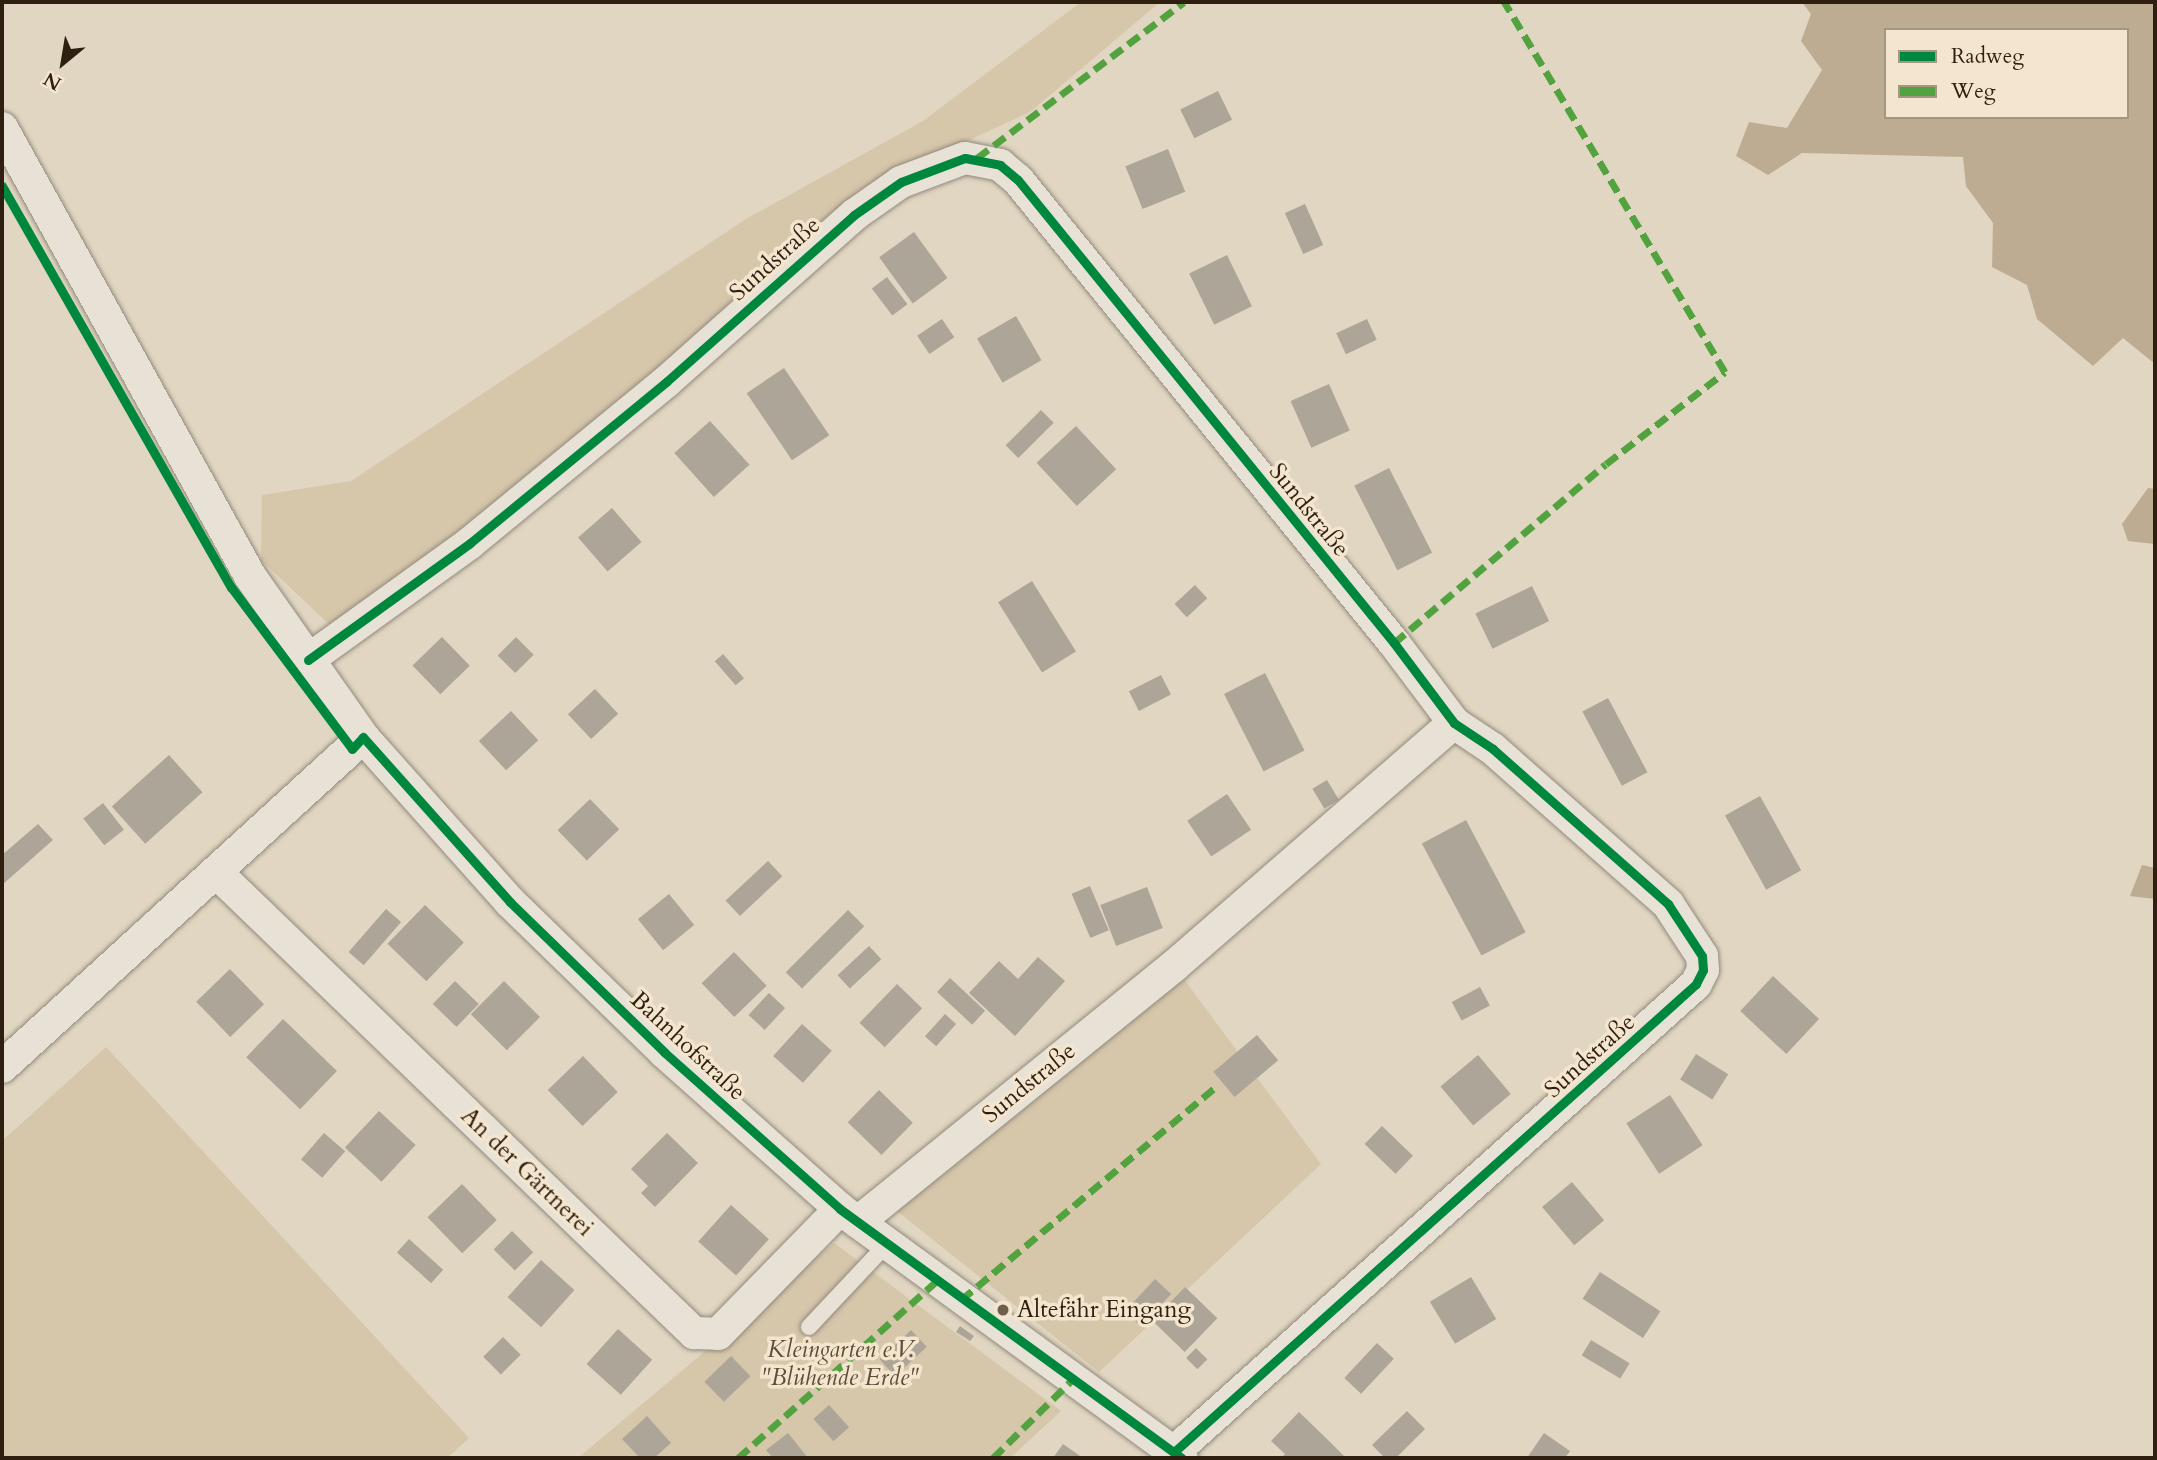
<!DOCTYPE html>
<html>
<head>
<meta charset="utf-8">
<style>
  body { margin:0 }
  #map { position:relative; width:2157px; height:1460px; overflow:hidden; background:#e1d6c1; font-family:Cardo,serif }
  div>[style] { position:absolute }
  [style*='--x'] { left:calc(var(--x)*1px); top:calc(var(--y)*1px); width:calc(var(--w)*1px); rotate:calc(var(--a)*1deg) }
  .green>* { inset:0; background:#d6c6aa }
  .water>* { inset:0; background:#bdac91 }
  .building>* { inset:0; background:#ada597; transform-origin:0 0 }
  .roads { filter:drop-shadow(0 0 2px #928a7d) drop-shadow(0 0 2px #928a7d) }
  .service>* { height:16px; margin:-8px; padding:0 8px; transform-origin:8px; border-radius:8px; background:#e7e1d6 }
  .minor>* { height:32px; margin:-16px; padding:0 16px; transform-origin:16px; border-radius:16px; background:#e7e1d6 }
  .quiet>* { height:7px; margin-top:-3.5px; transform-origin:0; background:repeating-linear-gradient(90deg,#52a23f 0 14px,transparent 0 21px) }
  .cycleway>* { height:9px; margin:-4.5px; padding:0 4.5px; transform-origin:4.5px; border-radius:4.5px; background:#00873e }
  .dots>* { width:19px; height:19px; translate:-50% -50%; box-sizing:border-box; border:4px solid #f4e6ce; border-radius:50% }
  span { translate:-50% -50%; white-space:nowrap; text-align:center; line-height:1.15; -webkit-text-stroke:7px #f4e6ce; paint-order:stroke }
  .street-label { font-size:24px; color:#2e1f10 }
  .poi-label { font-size:24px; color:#2e1f10 }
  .left { translate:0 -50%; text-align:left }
  .park-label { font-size:24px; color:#5e4d39; font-style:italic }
  .frame { position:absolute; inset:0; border:4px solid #2e1f10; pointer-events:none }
  .legend { position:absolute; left:1884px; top:28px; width:245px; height:91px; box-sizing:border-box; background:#f4e6ce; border:2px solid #a59682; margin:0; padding:9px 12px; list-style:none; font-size:21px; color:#2e1f10 }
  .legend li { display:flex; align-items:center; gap:14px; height:35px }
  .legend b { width:35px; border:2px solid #a59682 }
  .north { position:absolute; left:28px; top:28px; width:70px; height:70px; -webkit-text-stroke:5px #f4e6ce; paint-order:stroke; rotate:210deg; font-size:19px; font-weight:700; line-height:28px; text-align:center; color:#2e1f10 }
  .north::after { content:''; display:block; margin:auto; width:24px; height:32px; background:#2e1f10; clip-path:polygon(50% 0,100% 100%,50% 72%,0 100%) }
</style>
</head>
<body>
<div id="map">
  <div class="green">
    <div style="clip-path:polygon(1081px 2px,1160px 2px,1030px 112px,919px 163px,627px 402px,333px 628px,261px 560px,262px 495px,351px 481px,746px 219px,923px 121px)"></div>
    <div style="clip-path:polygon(1174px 966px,1321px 1164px,1099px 1372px,893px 1208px)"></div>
    <div style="clip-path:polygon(106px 1047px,469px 1438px,447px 1458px,2px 1458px,2px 1141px)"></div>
    <div style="clip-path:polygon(834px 1243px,1061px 1411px,1010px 1458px,578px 1458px)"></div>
  </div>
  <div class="water">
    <div style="clip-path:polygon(evenodd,1802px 2px,2155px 2px,2155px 364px,2123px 338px,2093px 366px,2037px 319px,2027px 285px,1992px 267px,1993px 223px,1966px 186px,1963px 157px,1802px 153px,1768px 175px,1736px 156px,1749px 122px,1787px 128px,1822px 70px,1801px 41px,1811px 14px,1802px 2px,1886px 30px,2127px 30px,2127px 117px,1886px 117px,1886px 30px)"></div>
    <div style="clip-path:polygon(2148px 488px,2155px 489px,2155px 544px,2128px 541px,2122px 524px)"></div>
    <div style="clip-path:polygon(2142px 865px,2155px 868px,2155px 899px,2130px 896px)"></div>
  </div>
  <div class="building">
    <div style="left:1218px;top:91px;width:32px;height:42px;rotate:64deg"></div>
    <div style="left:1168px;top:149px;width:46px;height:46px;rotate:68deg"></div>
    <div style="left:1305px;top:204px;width:45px;height:22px;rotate:66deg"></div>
    <div style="left:914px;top:232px;width:57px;height:43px;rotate:54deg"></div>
    <div style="left:1227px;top:255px;width:57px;height:42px;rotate:64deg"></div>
    <div style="left:887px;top:277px;width:34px;height:19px;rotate:53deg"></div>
    <div style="left:1016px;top:316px;width:51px;height:45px;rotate:60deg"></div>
    <div style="left:942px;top:319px;width:22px;height:30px;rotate:56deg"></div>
    <div style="left:1367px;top:319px;width:23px;height:34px;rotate:65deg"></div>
    <div style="left:784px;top:368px;width:81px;height:45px;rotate:56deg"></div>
    <div style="left:1329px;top:384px;width:51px;height:42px;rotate:66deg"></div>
    <div style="left:1041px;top:410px;width:18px;height:50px;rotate:45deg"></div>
    <div style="left:710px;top:421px;width:59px;height:48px;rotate:48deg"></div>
    <div style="left:1076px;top:426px;width:59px;height:54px;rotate:47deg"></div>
    <div style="left:1389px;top:468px;width:95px;height:39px;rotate:63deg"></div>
    <div style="left:612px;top:508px;width:45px;height:45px;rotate:49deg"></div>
    <div style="left:1032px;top:581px;width:83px;height:40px;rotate:58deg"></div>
    <div style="left:1195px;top:585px;width:18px;height:28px;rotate:47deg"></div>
    <div style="left:1532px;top:586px;width:39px;height:63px;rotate:64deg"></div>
    <div style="left:442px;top:637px;width:40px;height:41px;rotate:46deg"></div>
    <div style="left:516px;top:637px;width:25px;height:26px;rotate:45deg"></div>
    <div style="left:723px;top:654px;width:32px;height:11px;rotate:49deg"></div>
    <div style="left:1265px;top:673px;width:87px;height:46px;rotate:63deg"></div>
    <div style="left:1161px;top:675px;width:22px;height:36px;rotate:63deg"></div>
    <div style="left:595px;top:689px;width:34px;height:37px;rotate:47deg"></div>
    <div style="left:1608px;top:698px;width:84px;height:29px;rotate:62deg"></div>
    <div style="left:511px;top:711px;width:40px;height:44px;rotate:47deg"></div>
    <div style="left:169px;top:755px;width:50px;height:77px;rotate:48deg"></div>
    <div style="left:1327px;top:780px;width:23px;height:17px;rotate:59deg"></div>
    <div style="left:1227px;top:794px;width:43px;height:48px;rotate:56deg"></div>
    <div style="left:1760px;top:796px;width:85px;height:40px;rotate:61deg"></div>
    <div style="left:590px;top:799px;width:42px;height:45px;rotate:46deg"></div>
    <div style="left:103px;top:803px;width:34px;height:25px;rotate:52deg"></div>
    <div style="left:1466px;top:820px;width:127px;height:50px;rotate:62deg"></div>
    <div style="clip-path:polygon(38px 824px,53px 840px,2px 885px,2px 855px)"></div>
    <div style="left:768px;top:861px;width:21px;height:58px;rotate:47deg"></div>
    <div style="left:1090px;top:886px;width:48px;height:20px;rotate:67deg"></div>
    <div style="left:1147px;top:887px;width:44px;height:50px;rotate:69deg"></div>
    <div style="left:669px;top:894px;width:40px;height:40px;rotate:51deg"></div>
    <div style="left:425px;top:905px;width:54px;height:54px;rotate:44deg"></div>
    <div style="left:386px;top:909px;width:20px;height:57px;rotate:41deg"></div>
    <div style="left:848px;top:910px;width:23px;height:88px;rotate:45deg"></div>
    <div style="left:869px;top:946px;width:18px;height:43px;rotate:47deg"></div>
    <div style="left:734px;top:952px;width:47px;height:45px;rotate:46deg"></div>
    <div style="clip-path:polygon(1038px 957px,1065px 981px,1015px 1036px,969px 993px,999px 961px,1018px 979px)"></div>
    <div style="left:230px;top:969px;width:49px;height:47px;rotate:46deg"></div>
    <div style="left:1773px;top:976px;width:63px;height:48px;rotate:43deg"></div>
    <div style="left:950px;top:978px;width:48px;height:19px;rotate:43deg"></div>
    <div style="left:455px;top:981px;width:33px;height:32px;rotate:44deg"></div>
    <div style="left:504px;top:981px;width:51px;height:47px;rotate:45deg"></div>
    <div style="left:897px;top:984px;width:35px;height:54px;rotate:44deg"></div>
    <div style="left:1480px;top:987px;width:21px;height:32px;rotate:62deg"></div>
    <div style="left:769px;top:993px;width:22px;height:30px;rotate:43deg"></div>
    <div style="left:945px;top:1014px;width:15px;height:30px;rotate:42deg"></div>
    <div style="left:283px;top:1019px;width:75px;height:53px;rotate:44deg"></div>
    <div style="left:802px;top:1024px;width:40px;height:43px;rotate:42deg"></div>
    <div style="left:1257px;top:1035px;width:33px;height:57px;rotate:50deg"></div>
    <div style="left:1696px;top:1054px;width:38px;height:30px;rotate:32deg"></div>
    <div style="left:1478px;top:1055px;width:51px;height:49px;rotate:50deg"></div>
    <div style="left:583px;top:1056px;width:50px;height:49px;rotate:46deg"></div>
    <div style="left:879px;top:1090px;width:47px;height:45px;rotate:44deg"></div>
    <div style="left:1670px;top:1095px;width:60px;height:52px;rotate:57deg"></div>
    <div style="left:379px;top:1111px;width:50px;height:50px;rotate:43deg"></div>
    <div style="left:1382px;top:1126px;width:43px;height:25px;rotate:44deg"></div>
    <div style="left:324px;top:1133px;width:28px;height:35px;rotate:41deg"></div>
    <div style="clip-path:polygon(667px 1133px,698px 1163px,655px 1207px,641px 1193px,648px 1186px,631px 1169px)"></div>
    <div style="left:1572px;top:1182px;width:50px;height:39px;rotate:50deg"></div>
    <div style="left:462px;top:1184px;width:50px;height:48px;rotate:46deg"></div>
    <div style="left:731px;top:1205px;width:51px;height:49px;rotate:42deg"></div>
    <div style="left:512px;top:1231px;width:30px;height:26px;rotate:45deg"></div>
    <div style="left:409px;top:1239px;width:46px;height:18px;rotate:42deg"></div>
    <div style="left:541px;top:1260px;width:45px;height:50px;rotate:42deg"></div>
    <div style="left:1600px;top:1272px;width:72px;height:32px;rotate:33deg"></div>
    <div style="left:1471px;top:1277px;width:49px;height:48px;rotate:59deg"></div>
    <div style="left:1155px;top:1279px;width:22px;height:44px;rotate:43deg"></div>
    <div style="left:1185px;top:1287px;width:45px;height:47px;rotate:44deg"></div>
    <div style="clip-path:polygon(960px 1326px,974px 1336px,970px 1341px,956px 1332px)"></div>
    <div style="left:618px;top:1329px;width:46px;height:47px;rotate:42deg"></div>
    <div style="left:911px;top:1330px;width:23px;height:43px;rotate:47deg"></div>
    <div style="left:503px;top:1337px;width:25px;height:28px;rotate:45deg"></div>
    <div style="left:1591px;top:1340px;width:45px;height:18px;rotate:31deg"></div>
    <div style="left:1377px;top:1343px;width:23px;height:48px;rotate:43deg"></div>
    <div style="left:1196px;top:1348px;width:16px;height:14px;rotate:45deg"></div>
    <div style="left:731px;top:1356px;width:28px;height:37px;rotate:46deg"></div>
    <div style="left:829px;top:1405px;width:30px;height:21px;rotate:48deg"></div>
    <div style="clip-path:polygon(1407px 1411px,1425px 1429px,1396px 1458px,1385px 1458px,1372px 1445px)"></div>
    <div style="clip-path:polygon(1299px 1412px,1327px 1439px,1346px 1458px,1281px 1458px,1285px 1454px,1271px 1441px)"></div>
    <div style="clip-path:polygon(647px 1416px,671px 1443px,654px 1458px,640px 1458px,622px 1439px)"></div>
    <div style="clip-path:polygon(788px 1433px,808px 1458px,773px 1458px,766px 1450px)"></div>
    <div style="clip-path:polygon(1544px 1433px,1570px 1451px,1565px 1458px,1527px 1458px)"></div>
    <div style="clip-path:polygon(1063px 1444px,1083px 1458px,1053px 1458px)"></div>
  </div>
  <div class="roads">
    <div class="service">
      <div style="--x:809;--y:1327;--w:114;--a:-46.8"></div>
    </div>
    <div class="minor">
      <div style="--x:2;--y:128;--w:512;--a:61.03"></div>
      <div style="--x:250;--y:576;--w:197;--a:54.9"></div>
      <div style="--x:363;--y:737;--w:221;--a:48.3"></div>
      <div style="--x:510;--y:902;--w:215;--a:44.2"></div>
      <div style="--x:664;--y:1052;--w:236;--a:41.7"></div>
      <div style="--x:840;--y:1209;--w:423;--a:36.1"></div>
      <div style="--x:308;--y:660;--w:200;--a:-35.8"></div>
      <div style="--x:470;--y:543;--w:254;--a:-39.4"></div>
      <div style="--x:666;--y:382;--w:251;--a:-41.6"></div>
      <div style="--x:854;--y:215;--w:57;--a:-35.1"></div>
      <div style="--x:901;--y:182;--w:68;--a:-20.6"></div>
      <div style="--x:965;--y:158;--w:36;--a:11"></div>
      <div style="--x:1000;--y:165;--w:23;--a:40"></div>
      <div style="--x:1018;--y:180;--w:596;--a:50.92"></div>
      <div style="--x:1394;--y:643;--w:100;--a:53.1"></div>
      <div style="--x:1454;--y:723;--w:47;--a:33.7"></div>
      <div style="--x:1493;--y:749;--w:234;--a:41.5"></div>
      <div style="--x:1668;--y:904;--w:62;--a:56.8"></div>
      <div style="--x:1702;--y:956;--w:14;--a:86"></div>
      <div style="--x:1703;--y:970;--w:16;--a:117"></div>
      <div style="--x:1696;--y:984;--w:701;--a:138.12"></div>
      <div style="--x:217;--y:873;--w:663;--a:43.96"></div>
      <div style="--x:694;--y:1333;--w:24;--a:2"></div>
      <div style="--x:718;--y:1334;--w:175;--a:-45.7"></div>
      <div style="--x:2;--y:1067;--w:489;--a:-42.4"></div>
      <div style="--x:858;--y:1222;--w:407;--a:-39"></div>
      <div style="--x:1174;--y:966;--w:371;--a:-41"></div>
    </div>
  </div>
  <div class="quiet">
    <div style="--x:977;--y:158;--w:259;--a:-37"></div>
    <div style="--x:1394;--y:643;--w:277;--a:-40.2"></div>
    <div style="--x:1606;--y:464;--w:150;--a:-37.7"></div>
    <div style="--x:1725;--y:372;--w:431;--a:-120.8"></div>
    <div style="--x:961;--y:1300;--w:335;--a:-39.9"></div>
    <div style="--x:738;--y:1458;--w:266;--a:-41.7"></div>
    <div style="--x:993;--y:1458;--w:110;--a:-44.6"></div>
  </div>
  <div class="cycleway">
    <div style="--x:2;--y:186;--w:462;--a:60.3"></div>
    <div style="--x:231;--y:587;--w:202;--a:53.2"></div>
    <div style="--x:352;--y:749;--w:16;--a:-47"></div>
    <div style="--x:363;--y:737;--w:221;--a:48.3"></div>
    <div style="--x:510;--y:902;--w:215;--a:44.2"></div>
    <div style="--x:664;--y:1052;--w:236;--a:41.7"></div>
    <div style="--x:840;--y:1209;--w:423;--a:36.1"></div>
    <div style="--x:308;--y:660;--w:200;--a:-35.8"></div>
    <div style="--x:470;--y:543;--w:254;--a:-39.4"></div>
    <div style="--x:666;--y:382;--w:251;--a:-41.6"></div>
    <div style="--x:854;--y:215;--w:57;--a:-35.1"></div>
    <div style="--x:901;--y:182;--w:68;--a:-20.6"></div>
    <div style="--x:965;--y:158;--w:36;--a:11"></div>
    <div style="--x:1000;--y:165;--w:23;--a:40"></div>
    <div style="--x:1018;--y:180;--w:596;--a:50.92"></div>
    <div style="--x:1394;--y:643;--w:100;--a:53.1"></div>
    <div style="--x:1454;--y:723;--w:47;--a:33.7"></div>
    <div style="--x:1493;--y:749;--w:234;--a:41.5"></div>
    <div style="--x:1668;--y:904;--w:62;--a:56.8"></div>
    <div style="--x:1702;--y:956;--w:14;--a:86"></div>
    <div style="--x:1703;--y:970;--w:16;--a:117"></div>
    <div style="--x:1696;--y:984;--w:701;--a:138.12"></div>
  </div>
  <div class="dots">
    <div style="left:1003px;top:1310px;background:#6d5f4e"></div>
  </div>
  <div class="street-label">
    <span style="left:775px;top:259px;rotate:-42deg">Sundstraße</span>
    <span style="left:1309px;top:510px;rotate:51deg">Sundstraße</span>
    <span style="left:688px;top:1046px;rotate:43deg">Bahnhofstraße</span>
    <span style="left:1590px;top:1056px;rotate:-42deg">Sundstraße</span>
    <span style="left:1029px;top:1083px;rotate:-39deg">Sundstraße</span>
    <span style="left:527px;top:1172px;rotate:44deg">An der Gärtnerei</span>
  </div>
  <div class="poi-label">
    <span class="left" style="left:1017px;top:1310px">Altefähr Eingang</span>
  </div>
  <div class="park-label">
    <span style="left:840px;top:1364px">Kleingarten e.V.<br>"Blühende Erde"</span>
  </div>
  <div class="frame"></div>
  <ul class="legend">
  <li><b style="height:9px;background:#00873e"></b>Radweg</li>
  <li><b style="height:9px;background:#52a23f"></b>Weg</li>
  </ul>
  <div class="north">N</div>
</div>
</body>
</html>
